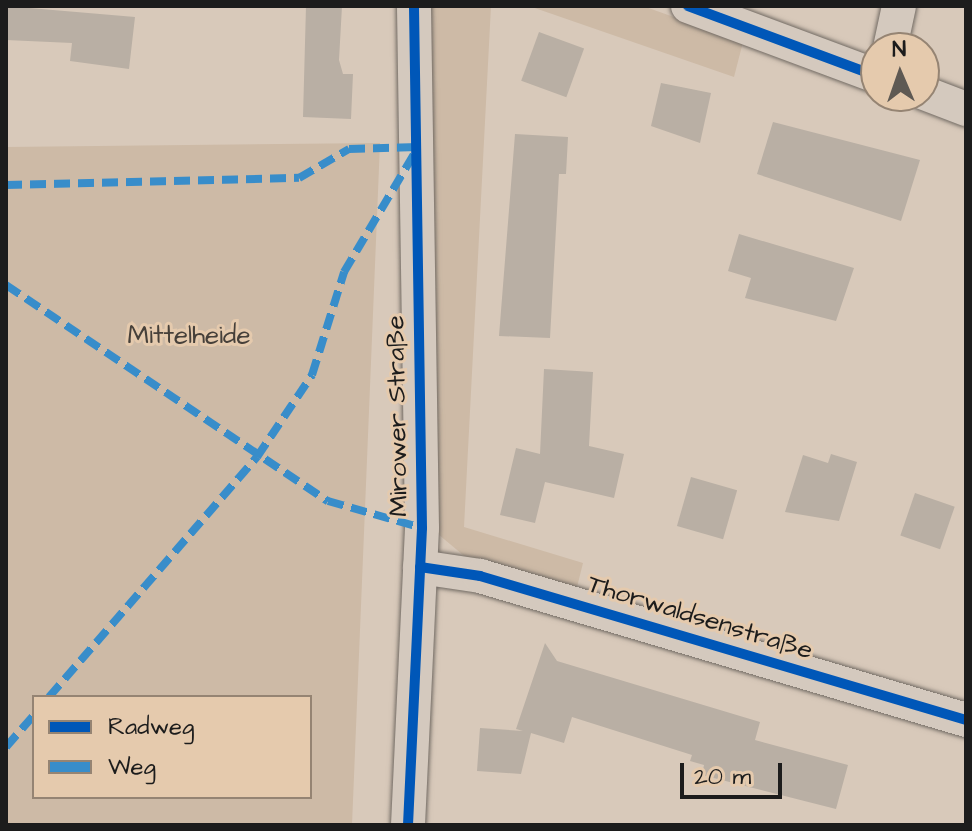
<!DOCTYPE html>
<html>
<head>
<meta charset="utf-8">
<style>
  body { margin:0 }
  #map { position:relative; width:972px; height:831px; overflow:hidden; background:#d8c9ba; font-family:"Architects Daughter",sans-serif }
  div>[style] { position:absolute }
  [style*='--x'] { left:calc(var(--x)*1px); top:calc(var(--y)*1px); width:calc(var(--w)*1px); rotate:calc(var(--a)*1deg) }
  .green>* { inset:0; background:#cdbaa6 }
  .building>* { inset:0; background:#b9afa4; transform-origin:0 0 }
  .roads { filter:drop-shadow(0 0 2px #716a63) drop-shadow(0 0 2px #716a63) }
  .minor>* { height:34px; margin:-17px; padding:0 17px; transform-origin:17px; border-radius:17px; background:#d4c9be }
  .quiet>* { height:8px; margin-top:-4px; transform-origin:0; background:repeating-linear-gradient(90deg,#388dca 0 16px,transparent 0 24px) }
  .cycleway>* { height:10px; margin:-5px; padding:0 5px; transform-origin:5px; border-radius:5px; background:#0057b8 }
  span { translate:-50% -50%; white-space:nowrap; text-align:center; line-height:1.15; -webkit-text-stroke:6px #e5caad; paint-order:stroke }
  .park-label { font-size:26px; color:#46403a }
  .street-label { font-size:26px; color:#1c1c1c }
  .frame { position:absolute; inset:0; border:8px solid #1c1c1c; pointer-events:none }
  .legend { position:absolute; left:32px; top:695px; width:280px; height:104px; box-sizing:border-box; background:#e5caad; border:2px solid #958473; margin:0; padding:10px 14px; list-style:none; font-size:24px; color:#1c1c1c }
  .legend li { display:flex; align-items:center; gap:16px; height:40px }
  .legend b { width:40px; border:2px solid #958473 }
  .north { position:absolute; left:860px; top:32px; width:80px; height:80px; box-sizing:border-box; background:#e5caad; border:2px solid #958473; border-radius:50%; rotate:358deg; font-size:22px; font-weight:700; line-height:32px; text-align:center; color:#1c1c1c }
  .north::after { content:''; display:block; margin:auto; width:28px; height:36px; background:#5e5953; clip-path:polygon(50% 0,100% 100%,50% 72%,0 100%) }
  .scale { position:absolute; left:680px; top:763px; width:102px; height:36px; box-sizing:border-box; border:4px solid #1c1c1c; border-top:0; padding-left:10px; font-size:24px; line-height:28px; white-space:nowrap; color:#1c1c1c; -webkit-text-stroke:6px #e5caad; paint-order:stroke }
</style>
</head>
<body>
<div id="map">
  <div class="green">
    <div style="clip-path:polygon(427px 6px,491px 6px,464px 527px,583px 563px,576px 591px,469px 560px,438px 534px)"></div>
    <div style="clip-path:polygon(529px 6px,643px 6px,743px 42px,734px 77px)"></div>
    <div style="clip-path:polygon(evenodd,380px 143px,352px 825px,6px 825px,6px 147px,380px 143px,34px 697px,310px 697px,310px 797px,34px 797px,34px 697px)"></div>
  </div>
  <div class="building">
    <div style="clip-path:polygon(6px 6px,135px 17px,129px 69px,70px 61px,72px 43px,6px 40px)"></div>
    <div style="clip-path:polygon(306px 6px,342px 6px,339px 60px,343px 74px,353px 74px,351px 119px,303px 117px)"></div>
    <div style="left:539px;top:32px;width:48px;height:52px;rotate:20deg"></div>
    <div style="clip-path:polygon(661px 83px,711px 93px,700px 143px,651px 126px)"></div>
    <div style="clip-path:polygon(773px 122px,920px 160px,901px 221px,757px 174px)"></div>
    <div style="clip-path:polygon(515px 134px,568px 137px,566px 174px,559px 174px,550px 338px,499px 336px)"></div>
    <div style="clip-path:polygon(739px 234px,854px 268px,836px 321px,745px 298px,751px 278px,728px 271px)"></div>
    <div style="clip-path:polygon(544px 369px,593px 372px,589px 446px,624px 454px,614px 498px,545px 482px,535px 523px,500px 515px,516px 448px,540px 454px)"></div>
    <div style="clip-path:polygon(831px 454px,857px 462px,839px 521px,785px 512px,803px 455px,828px 463px)"></div>
    <div style="left:691px;top:477px;width:48px;height:51px;rotate:16deg"></div>
    <div style="left:915px;top:493px;width:42px;height:45px;rotate:19deg"></div>
    <div style="clip-path:polygon(545px 643px,557px 661px,760px 722px,755px 740px,848px 765px,836px 809px,702px 775px,704px 765px,690px 761px,692px 755px,572px 717px,564px 743px,531px 733px,521px 774px,477px 771px,480px 728px,523px 731px,516px 729px)"></div>
  </div>
  <div class="roads">
    <div class="minor">
      <div style="--x:688;--y:6;--w:201;--a:20.4"></div>
      <div style="--x:890;--y:48;--w:43;--a:-77.9"></div>
      <div style="--x:924;--y:93;--w:45;--a:20.9"></div>
      <div style="--x:420;--y:567;--w:61;--a:8.5"></div>
      <div style="--x:480;--y:576;--w:507;--a:16.5"></div>
      <div style="--x:408;--y:825;--w:297;--a:-87.3"></div>
      <div style="--x:422;--y:528;--w:522;--a:-90.88"></div>
    </div>
  </div>
  <div class="quiet">
    <div style="--x:6;--y:185;--w:293;--a:-1.4"></div>
    <div style="--x:299;--y:178;--w:58;--a:-30.1"></div>
    <div style="--x:349;--y:149;--w:69;--a:-1.7"></div>
    <div style="--x:6;--y:285;--w:388;--a:33.9"></div>
    <div style="--x:328;--y:501;--w:98;--a:16"></div>
    <div style="--x:49;--y:697;--w:318;--a:-49.1"></div>
    <div style="--x:257;--y:457;--w:99;--a:-56.1"></div>
    <div style="--x:312;--y:375;--w:108;--a:-72.7"></div>
    <div style="--x:344;--y:272;--w:137;--a:-59.3"></div>
    <div style="--x:6;--y:747;--w:43;--a:-48.8"></div>
  </div>
  <div class="cycleway">
    <div style="--x:688;--y:6;--w:201;--a:20.4"></div>
    <div style="--x:420;--y:567;--w:61;--a:8.5"></div>
    <div style="--x:480;--y:576;--w:507;--a:16.5"></div>
    <div style="--x:408;--y:825;--w:297;--a:-87.3"></div>
    <div style="--x:422;--y:528;--w:522;--a:-90.88"></div>
  </div>
  <div class="park-label">
    <span style="left:189px;top:336px">Mittelheide</span>
  </div>
  <div class="street-label">
    <span style="left:398px;top:416px;rotate:-91deg">Mirower Straße</span>
    <span style="left:700px;top:618px;rotate:17deg">Thorwaldsenstraße</span>
  </div>
  <div class="frame"></div>
  <ul class="legend">
  <li><b style="height:10px;background:#0057b8"></b>Radweg</li>
  <li><b style="height:10px;background:#388dca"></b>Weg</li>
  </ul>
  <div class="north">N</div>
  <div class="scale">20 m</div>
</div>
</body>
</html>
